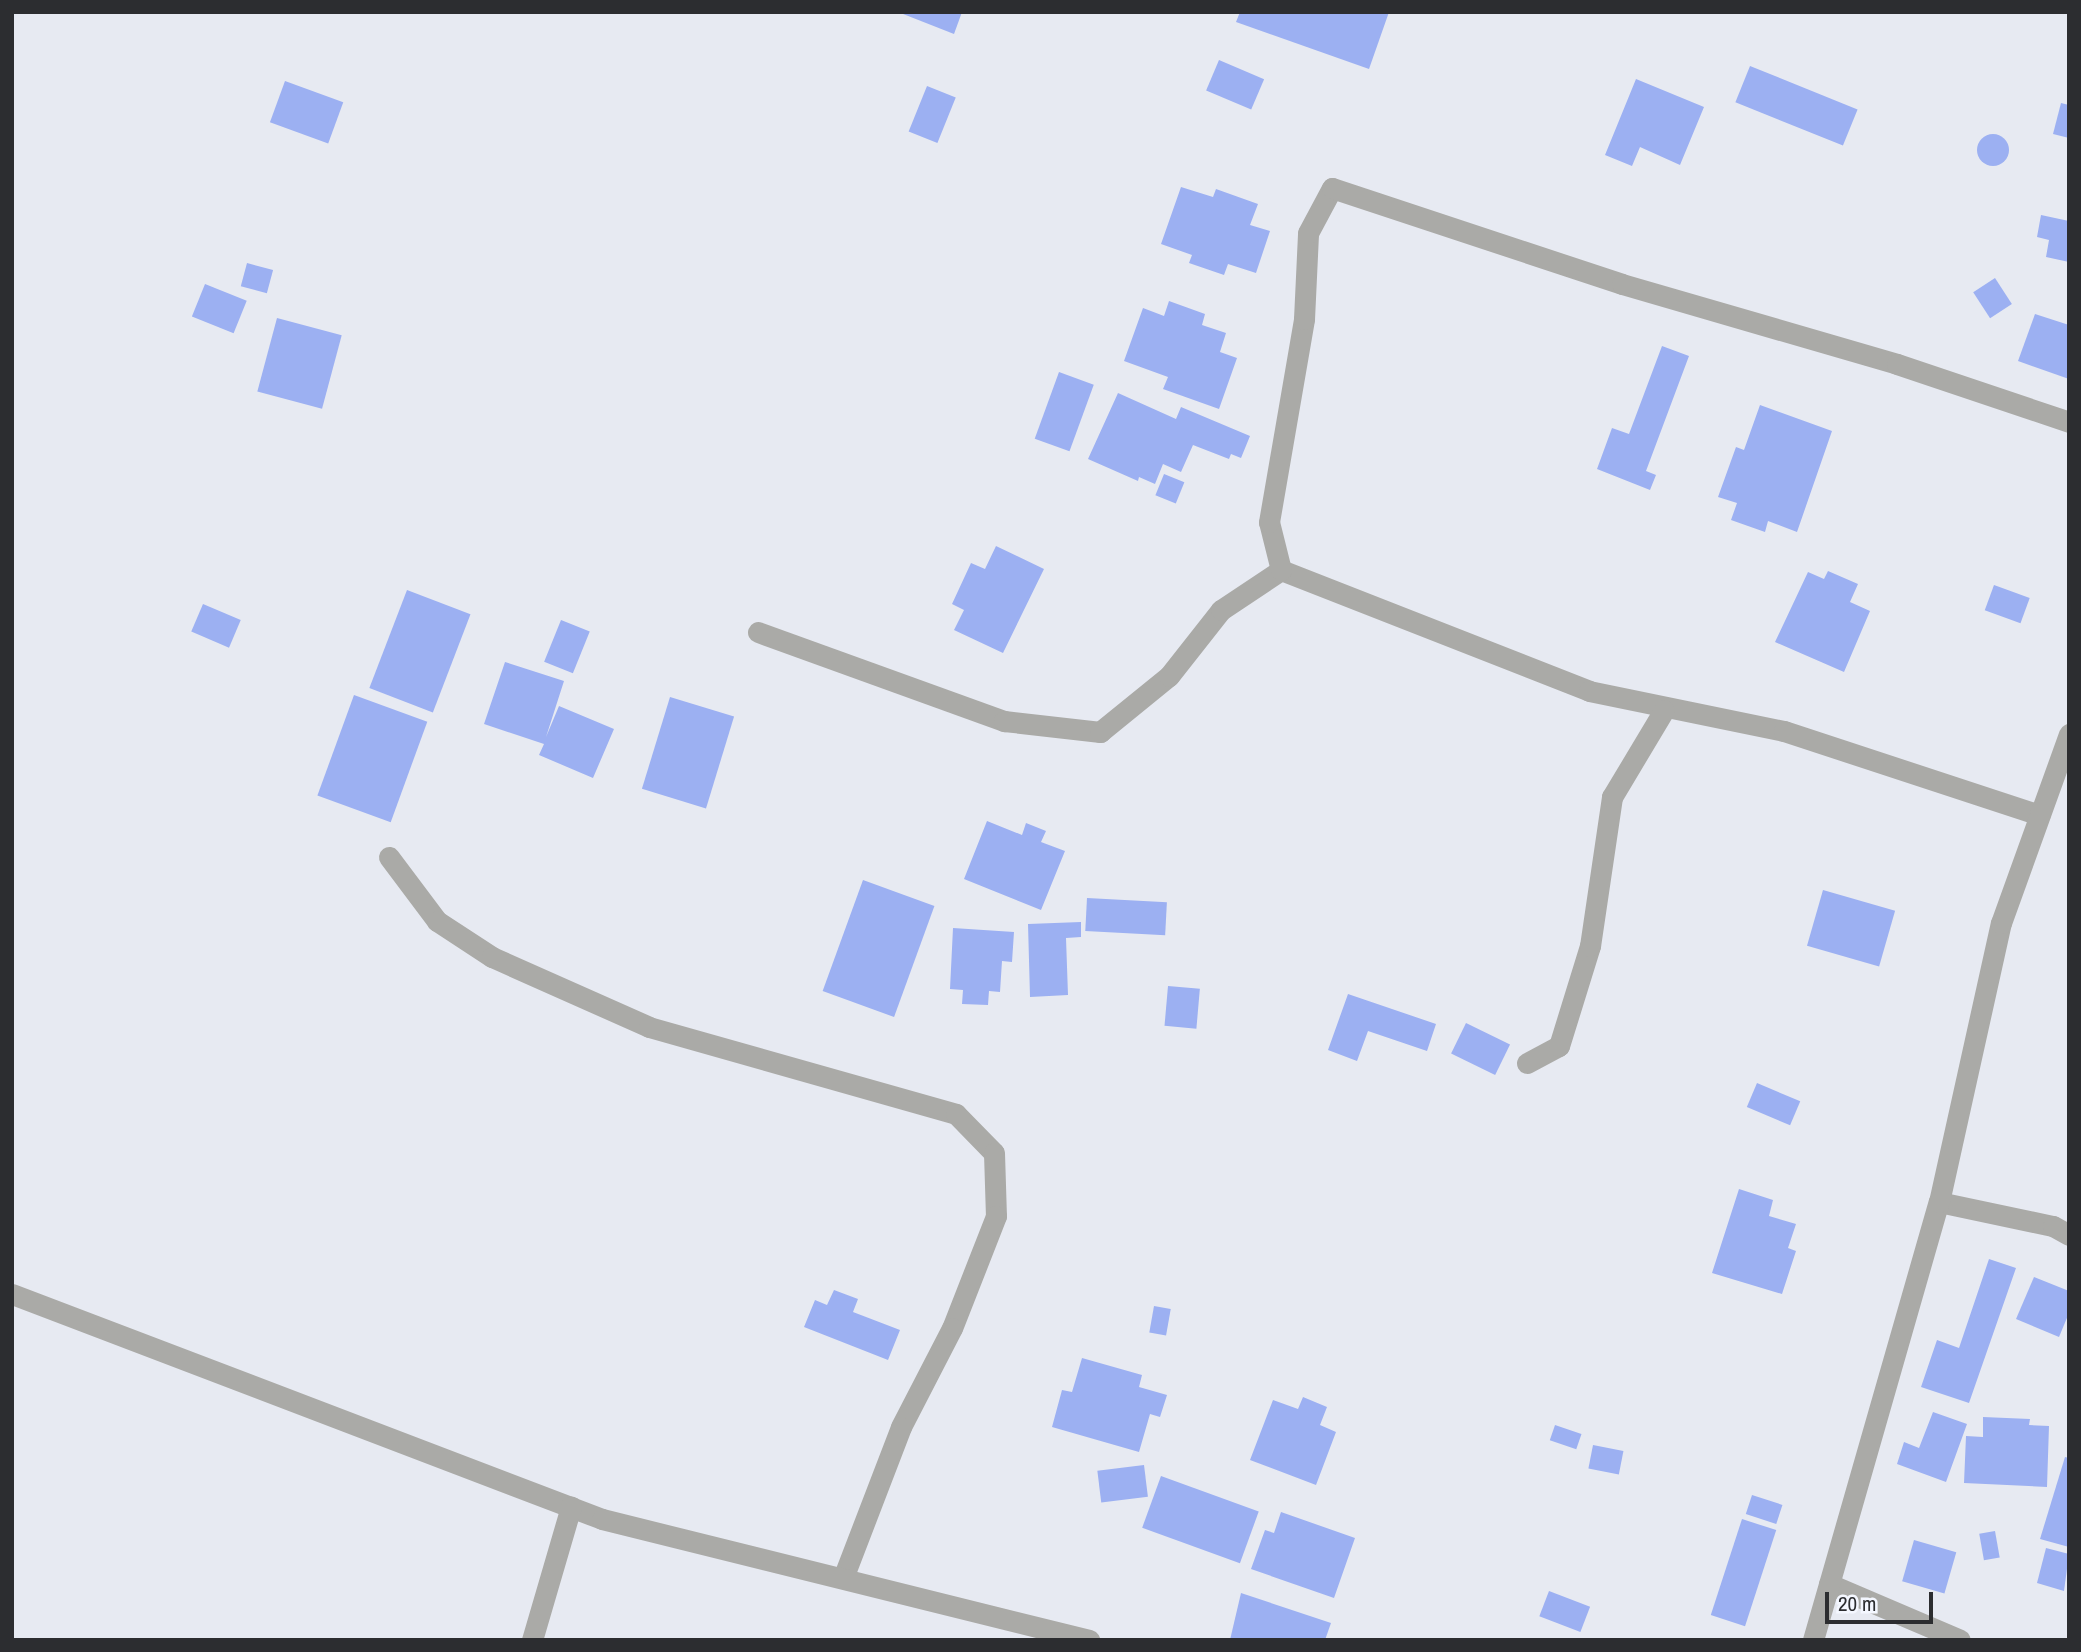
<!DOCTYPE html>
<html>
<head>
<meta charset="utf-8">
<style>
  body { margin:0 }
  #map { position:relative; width:2081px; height:1652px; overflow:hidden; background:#e7eaf2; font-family:"Archivo Narrow",sans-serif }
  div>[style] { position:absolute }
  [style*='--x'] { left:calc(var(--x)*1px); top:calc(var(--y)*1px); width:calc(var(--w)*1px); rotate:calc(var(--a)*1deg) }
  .building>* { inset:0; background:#9cb0f2; transform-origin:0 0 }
  .round { border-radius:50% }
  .minor>* { height:21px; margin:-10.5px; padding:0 10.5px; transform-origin:10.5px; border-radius:10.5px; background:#aaaaa7 }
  span { translate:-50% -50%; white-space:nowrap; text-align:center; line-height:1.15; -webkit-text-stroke:5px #f4f7ff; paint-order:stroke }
  .frame { position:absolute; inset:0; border:14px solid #2c2d30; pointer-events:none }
  .scale { position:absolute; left:1825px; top:1592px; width:108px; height:32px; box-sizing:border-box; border:4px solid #2c2d30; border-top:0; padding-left:9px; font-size:21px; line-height:24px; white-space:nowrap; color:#2c2d30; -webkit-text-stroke:5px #f4f7ff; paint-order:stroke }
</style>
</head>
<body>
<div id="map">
  <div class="building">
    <div style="clip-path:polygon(898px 12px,962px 12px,954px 34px)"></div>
    <div style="clip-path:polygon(1240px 12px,1389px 12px,1369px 69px,1236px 22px)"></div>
    <div style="left:1219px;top:60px;width:49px;height:33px;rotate:23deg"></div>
    <div style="left:1750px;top:66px;width:116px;height:39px;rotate:22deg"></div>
    <div style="clip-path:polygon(1636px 79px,1704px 107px,1680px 165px,1640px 147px,1632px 166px,1605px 155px)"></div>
    <div style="left:285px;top:81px;width:62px;height:44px;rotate:20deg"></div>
    <div style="left:927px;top:86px;width:31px;height:49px;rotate:22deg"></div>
    <div style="clip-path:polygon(2061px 103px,2069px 105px,2069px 138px,2053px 134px)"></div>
    <div class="round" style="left:1977px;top:134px;width:32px;height:32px"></div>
    <div style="clip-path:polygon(1181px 187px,1213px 197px,1216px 189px,1258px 204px,1250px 225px,1270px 231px,1256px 273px,1228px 264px,1224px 275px,1189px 263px,1192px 255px,1161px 244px)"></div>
    <div style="clip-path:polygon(2041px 215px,2069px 221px,2069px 262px,2046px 257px,2049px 240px,2037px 237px)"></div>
    <div style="left:247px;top:263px;width:27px;height:24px;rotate:15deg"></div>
    <div style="left:1995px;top:278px;width:31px;height:26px;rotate:57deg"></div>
    <div style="left:205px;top:284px;width:45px;height:35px;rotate:22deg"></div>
    <div style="clip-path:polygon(1169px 301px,1205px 314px,1202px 325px,1226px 333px,1220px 352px,1237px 358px,1219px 409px,1163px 389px,1168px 377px,1124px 361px,1143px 308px,1164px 316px)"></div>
    <div style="clip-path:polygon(2035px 314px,2069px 325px,2069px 379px,2018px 361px)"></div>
    <div style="left:277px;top:318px;width:67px;height:76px;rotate:15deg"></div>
    <div style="clip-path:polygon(1662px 346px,1689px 356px,1646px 471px,1656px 475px,1650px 490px,1597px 469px,1612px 428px,1629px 434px)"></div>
    <div style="left:1059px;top:372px;width:37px;height:71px;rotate:20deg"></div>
    <div style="clip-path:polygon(1118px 393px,1176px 419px,1181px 407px,1250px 436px,1241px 458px,1231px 454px,1229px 459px,1193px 445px,1181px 472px,1163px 464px,1155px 484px,1139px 477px,1138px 481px,1088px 459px)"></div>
    <div style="clip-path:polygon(1760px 405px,1832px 431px,1797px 532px,1768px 521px,1765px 532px,1731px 520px,1737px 503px,1718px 497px,1736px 447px,1744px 450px)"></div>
    <div style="left:1164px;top:474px;width:22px;height:23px;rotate:22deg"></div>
    <div style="clip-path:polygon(996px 546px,1044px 569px,1003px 653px,954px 630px,964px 610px,952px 604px,971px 563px,985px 569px)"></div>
    <div style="clip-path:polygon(1828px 571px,1858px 584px,1850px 602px,1870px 611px,1844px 672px,1775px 642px,1808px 572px,1824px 579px)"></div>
    <div style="left:1994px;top:585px;width:38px;height:27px;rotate:20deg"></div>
    <div style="left:407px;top:590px;width:68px;height:105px;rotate:21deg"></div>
    <div style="left:203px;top:604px;width:41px;height:30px;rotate:23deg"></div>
    <div style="left:561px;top:620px;width:31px;height:45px;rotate:22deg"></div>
    <div style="clip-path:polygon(505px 662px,564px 681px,546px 737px,559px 706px,614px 729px,593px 778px,539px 755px,544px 744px,484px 724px)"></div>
    <div style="left:354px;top:695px;width:78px;height:107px;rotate:20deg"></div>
    <div style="left:670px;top:697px;width:67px;height:96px;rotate:17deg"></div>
    <div style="clip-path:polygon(987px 821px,1022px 835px,1026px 823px,1046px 831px,1041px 842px,1065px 851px,1041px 910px,964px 879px)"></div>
    <div style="left:863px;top:880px;width:76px;height:118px;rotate:20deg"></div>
    <div style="left:1823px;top:890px;width:75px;height:58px;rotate:16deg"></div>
    <div style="left:1087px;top:898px;width:80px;height:33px;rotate:3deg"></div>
    <div style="clip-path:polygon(1081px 922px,1081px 937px,1066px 938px,1068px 995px,1030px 997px,1028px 924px)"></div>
    <div style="clip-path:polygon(953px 928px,1014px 932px,1012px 962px,1002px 961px,1000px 992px,989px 991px,988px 1005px,962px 1004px,963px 990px,950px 989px)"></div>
    <div style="left:1168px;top:986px;width:32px;height:40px;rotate:5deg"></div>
    <div style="clip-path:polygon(1348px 994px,1436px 1024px,1427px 1051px,1368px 1031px,1357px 1061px,1328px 1050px)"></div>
    <div style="left:1466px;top:1023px;width:49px;height:34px;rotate:26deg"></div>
    <div style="left:1757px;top:1083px;width:47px;height:26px;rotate:23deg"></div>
    <div style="clip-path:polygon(1739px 1189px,1773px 1200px,1769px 1216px,1796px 1224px,1788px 1248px,1796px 1251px,1782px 1294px,1712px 1273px)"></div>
    <div style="clip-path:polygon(1989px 1259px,2016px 1268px,1969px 1403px,1921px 1387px,1937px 1340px,1959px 1348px)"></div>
    <div style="clip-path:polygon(2034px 1277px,2069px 1291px,2069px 1313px,2059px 1337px,2016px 1319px)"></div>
    <div style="clip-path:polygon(834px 1290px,858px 1299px,853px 1312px,900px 1330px,888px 1360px,804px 1327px,815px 1300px,827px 1305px)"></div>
    <div style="left:1154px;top:1306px;width:17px;height:27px;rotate:10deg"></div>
    <div style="clip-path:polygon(1082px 1358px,1142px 1375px,1139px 1387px,1167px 1395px,1160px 1417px,1150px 1414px,1139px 1452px,1052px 1427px,1062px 1390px,1072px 1392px)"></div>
    <div style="clip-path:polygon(1303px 1397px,1327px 1407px,1320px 1425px,1336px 1432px,1316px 1485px,1250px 1460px,1273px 1400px,1298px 1409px)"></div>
    <div style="clip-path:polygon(1933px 1412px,1967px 1424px,1946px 1482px,1897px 1464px,1904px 1442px,1919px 1448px)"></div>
    <div style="clip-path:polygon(1983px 1417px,2030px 1419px,2029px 1425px,2049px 1426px,2047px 1487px,1964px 1483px,1966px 1436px,1983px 1437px)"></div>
    <div style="left:1555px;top:1425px;width:28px;height:16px;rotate:19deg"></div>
    <div style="left:1593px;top:1445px;width:31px;height:24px;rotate:11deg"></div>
    <div style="clip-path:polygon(2065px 1457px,2069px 1458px,2069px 1547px,2040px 1539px)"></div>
    <div style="left:1144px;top:1465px;width:32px;height:47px;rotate:83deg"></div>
    <div style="left:1161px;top:1476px;width:104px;height:55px;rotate:20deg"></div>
    <div style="left:1752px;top:1495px;width:32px;height:20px;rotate:18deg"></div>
    <div style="clip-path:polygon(1281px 1512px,1355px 1538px,1334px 1598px,1251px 1569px,1265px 1530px,1274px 1533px)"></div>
    <div style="left:1742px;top:1519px;width:36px;height:101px;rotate:18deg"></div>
    <div style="left:1995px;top:1531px;width:27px;height:16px;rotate:80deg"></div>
    <div style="left:1914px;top:1540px;width:44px;height:43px;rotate:16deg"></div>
    <div style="clip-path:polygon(2046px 1548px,2069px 1554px,2064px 1591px,2037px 1583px)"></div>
    <div style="left:1549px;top:1591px;width:44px;height:27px;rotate:21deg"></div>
    <div style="clip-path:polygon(1241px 1593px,1331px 1623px,1325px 1640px,1230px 1640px)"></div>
  </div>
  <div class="minor">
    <div style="--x:1281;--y:570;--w:331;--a:21.4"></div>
    <div style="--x:1589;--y:691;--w:199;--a:11.6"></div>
    <div style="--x:1784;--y:731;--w:269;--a:18.2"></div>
    <div style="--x:758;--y:632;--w:262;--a:19.9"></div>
    <div style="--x:1004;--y:721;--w:97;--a:6.5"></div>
    <div style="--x:1100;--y:732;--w:89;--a:-39.1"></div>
    <div style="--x:1169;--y:676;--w:84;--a:-51.8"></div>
    <div style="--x:1221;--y:610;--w:72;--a:-33.7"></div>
    <div style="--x:1281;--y:570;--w:49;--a:-104"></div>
    <div style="--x:1269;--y:522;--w:206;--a:-80.2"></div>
    <div style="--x:1304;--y:319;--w:86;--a:-87.3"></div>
    <div style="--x:1308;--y:233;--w:51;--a:-61.9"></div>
    <div style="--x:1332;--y:188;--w:305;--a:18.3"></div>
    <div style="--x:1622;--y:284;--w:286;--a:16.2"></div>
    <div style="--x:1897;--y:364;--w:182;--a:18.6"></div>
    <div style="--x:389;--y:857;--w:80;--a:53.1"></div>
    <div style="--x:437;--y:921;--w:66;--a:33.2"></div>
    <div style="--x:492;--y:957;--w:172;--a:24"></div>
    <div style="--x:649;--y:1027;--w:319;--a:15.8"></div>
    <div style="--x:956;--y:1114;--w:54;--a:45.7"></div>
    <div style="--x:994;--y:1153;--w:63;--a:88.2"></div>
    <div style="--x:996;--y:1216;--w:120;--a:111.4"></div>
    <div style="--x:952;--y:1328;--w:111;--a:117.3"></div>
    <div style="--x:901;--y:1427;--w:162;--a:111"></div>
    <div style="--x:1527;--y:1063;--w:36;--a:-28"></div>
    <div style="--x:1559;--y:1046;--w:105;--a:-72.8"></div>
    <div style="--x:1590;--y:946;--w:151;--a:-81.6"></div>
    <div style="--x:1612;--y:797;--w:101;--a:-59.1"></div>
    <div style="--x:1939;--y:1202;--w:116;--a:11.9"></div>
    <div style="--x:2053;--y:1226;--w:18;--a:29"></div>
    <div style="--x:12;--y:1294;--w:631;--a:20.87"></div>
    <div style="--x:602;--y:1519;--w:502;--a:13.95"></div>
    <div style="--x:1829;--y:1584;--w:142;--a:23.1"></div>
    <div style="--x:532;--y:1640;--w:139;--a:-73.7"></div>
    <div style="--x:1813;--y:1640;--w:456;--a:-74"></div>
    <div style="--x:1939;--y:1202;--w:286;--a:-77.5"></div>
    <div style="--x:2001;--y:923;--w:201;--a:-70.2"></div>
  </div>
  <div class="frame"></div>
  <div class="scale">20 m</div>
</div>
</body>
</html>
